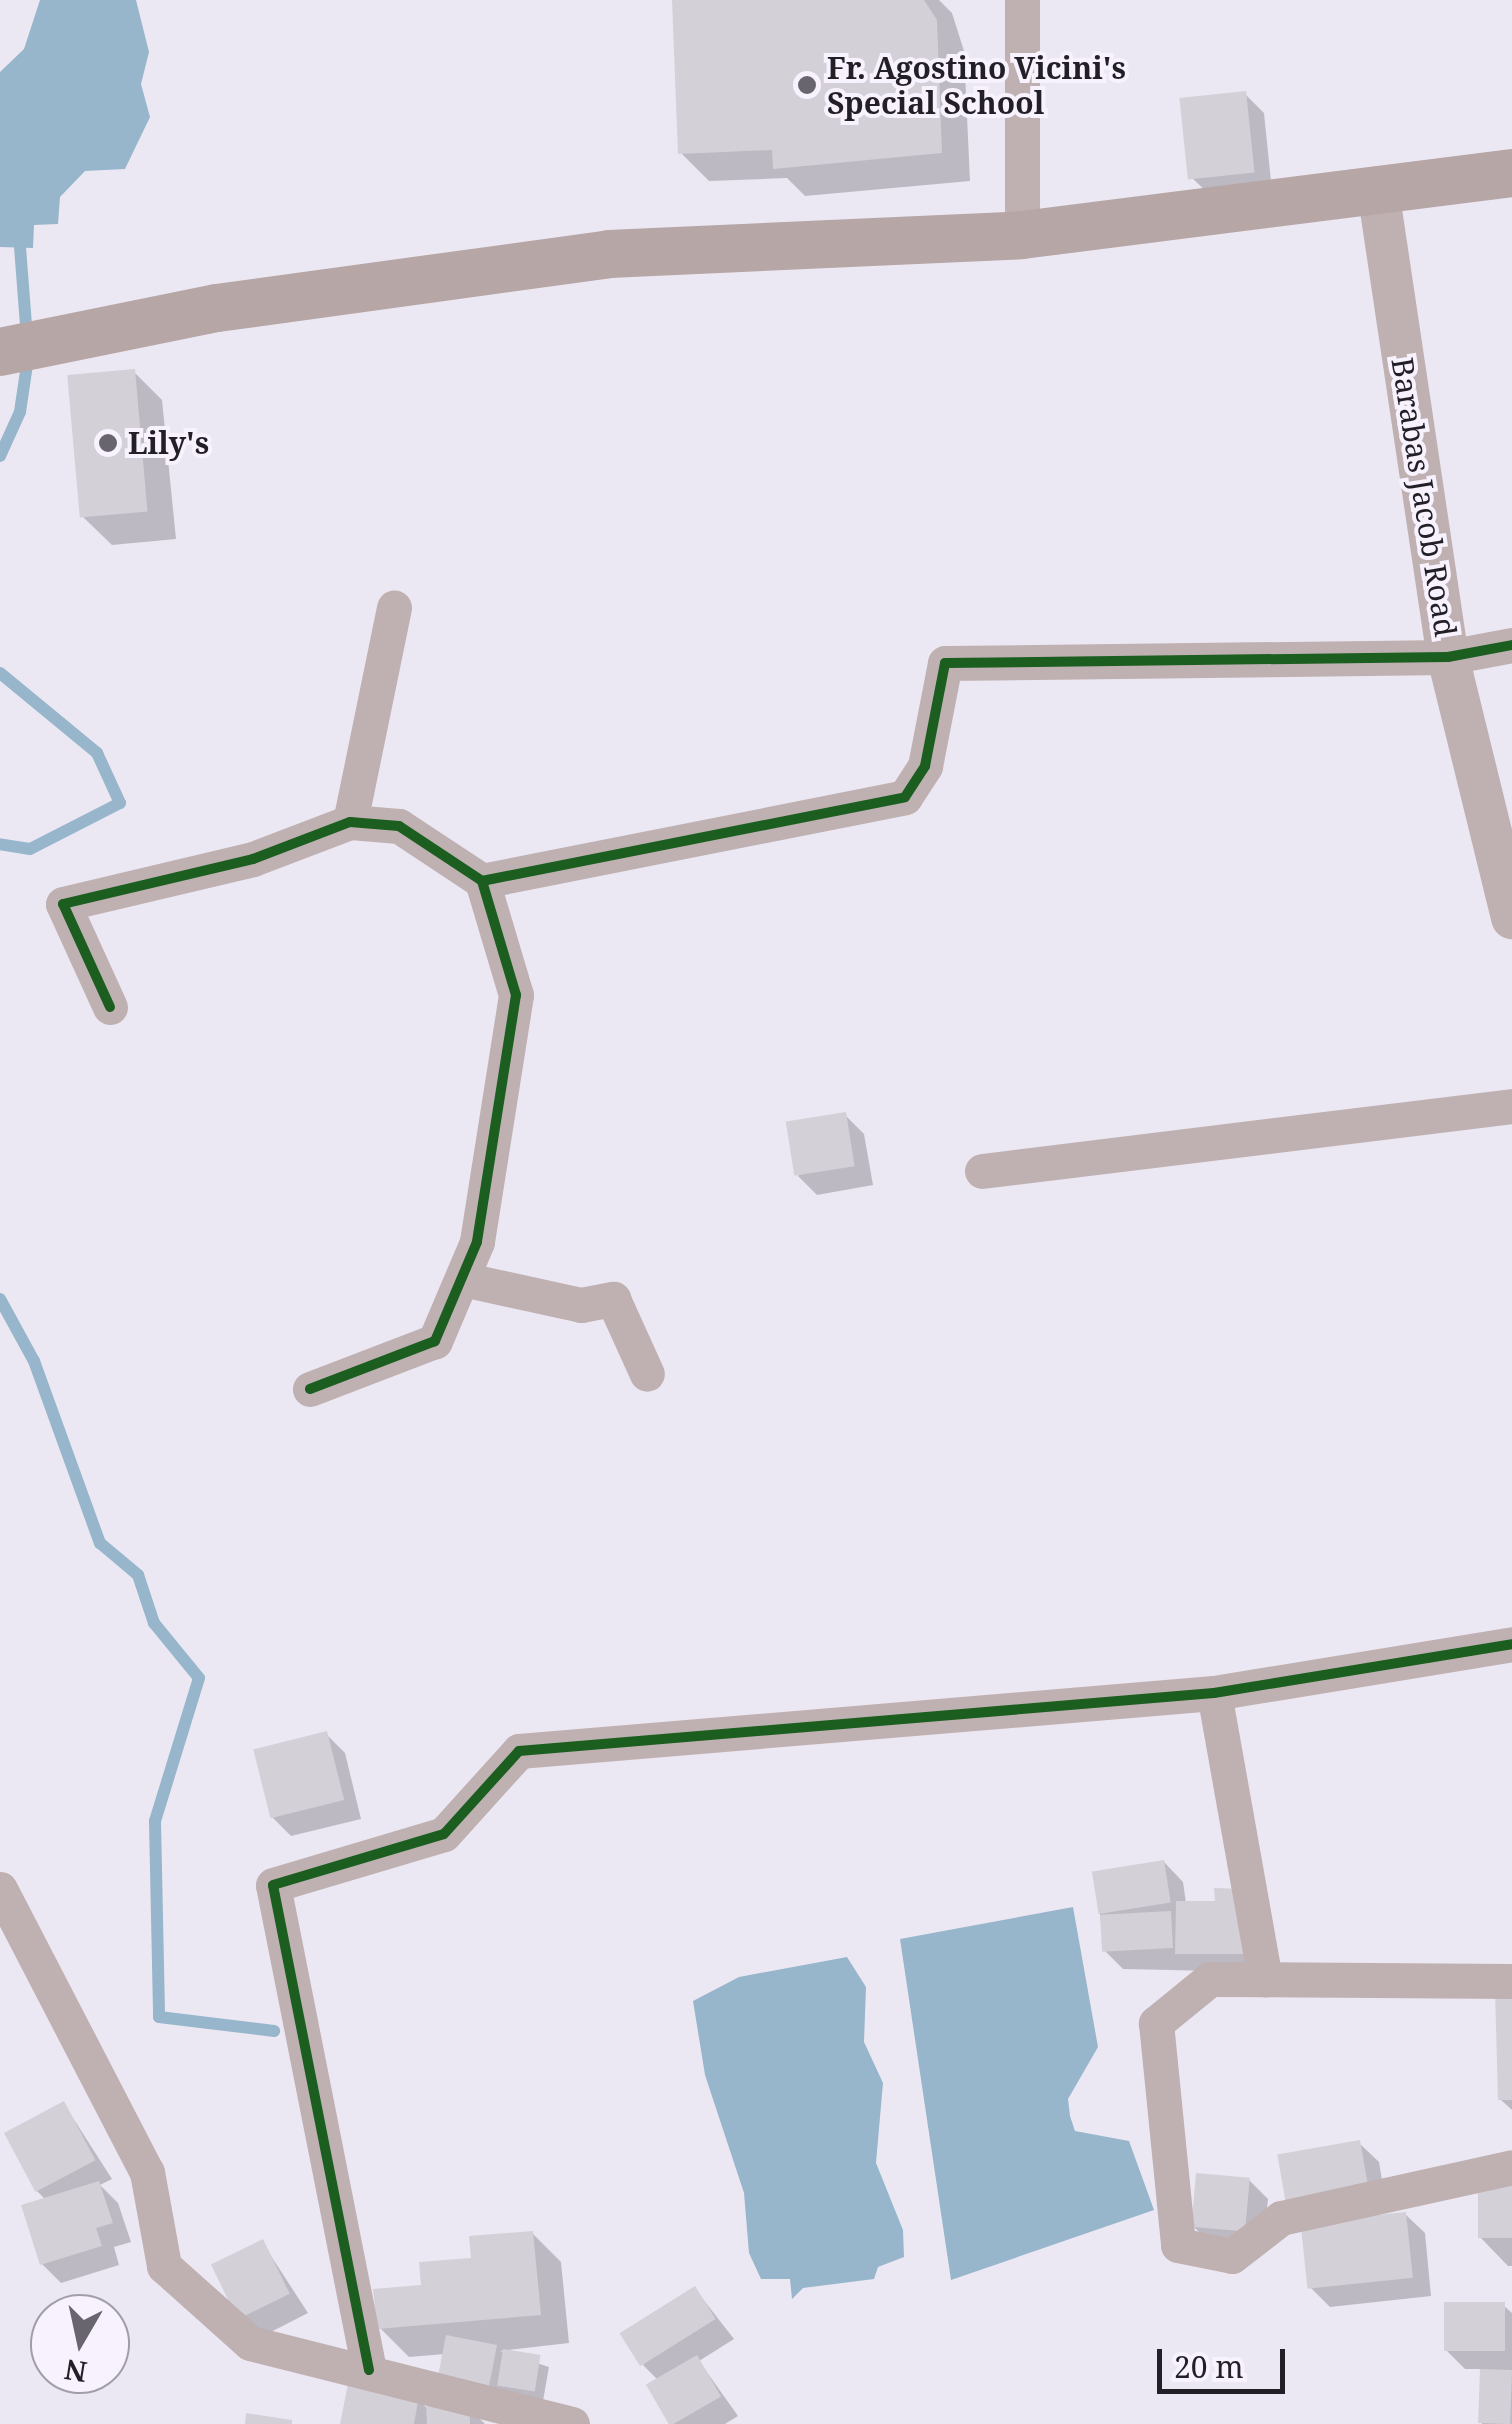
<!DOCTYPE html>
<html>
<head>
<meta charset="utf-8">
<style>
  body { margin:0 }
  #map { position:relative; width:1512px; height:2424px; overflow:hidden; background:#ece8f3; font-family:"Noto Serif",serif }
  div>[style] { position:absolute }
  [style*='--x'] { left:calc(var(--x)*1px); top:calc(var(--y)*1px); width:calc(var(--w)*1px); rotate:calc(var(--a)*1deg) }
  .water>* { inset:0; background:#97b6cb }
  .shadow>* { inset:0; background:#0003 }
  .stream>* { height:12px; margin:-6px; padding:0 6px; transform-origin:6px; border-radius:6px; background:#97b6cb }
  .building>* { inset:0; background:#d3d0d8; transform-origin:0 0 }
  .minor>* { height:35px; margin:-17.5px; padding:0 17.5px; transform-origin:17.5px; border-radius:17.5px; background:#bfb1b2 }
  .tertiary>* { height:42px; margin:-21px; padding:0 21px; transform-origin:21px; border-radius:21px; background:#bfb1b2 }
  .secondary>* { height:48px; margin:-24px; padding:0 24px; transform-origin:24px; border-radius:24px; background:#b6a6a6 }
  .cycleway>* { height:10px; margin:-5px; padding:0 5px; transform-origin:5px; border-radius:5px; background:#1b5e20 }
  .dots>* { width:28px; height:28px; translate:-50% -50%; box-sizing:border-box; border:5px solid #f7f2fe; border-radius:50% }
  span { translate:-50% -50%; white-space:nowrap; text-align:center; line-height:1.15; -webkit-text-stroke:8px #f7f2fe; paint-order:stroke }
  .poi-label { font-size:30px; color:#221f26; font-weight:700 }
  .left { translate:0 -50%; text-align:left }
  .street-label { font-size:30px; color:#221f26 }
  .north { position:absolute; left:30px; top:2294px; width:100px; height:100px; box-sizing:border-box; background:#f7f2fe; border:2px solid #a29ea8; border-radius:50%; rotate:189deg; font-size:28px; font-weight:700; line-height:40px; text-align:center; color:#221f26 }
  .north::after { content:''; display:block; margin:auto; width:35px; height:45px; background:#69656e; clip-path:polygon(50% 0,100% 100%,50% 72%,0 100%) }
  .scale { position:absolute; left:1157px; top:2349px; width:128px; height:45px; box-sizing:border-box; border:5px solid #221f26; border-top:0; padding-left:12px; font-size:30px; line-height:35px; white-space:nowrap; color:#221f26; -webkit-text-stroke:8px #f7f2fe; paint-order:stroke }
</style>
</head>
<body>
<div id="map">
  <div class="water">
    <div style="clip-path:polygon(40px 0,136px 0,149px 52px,141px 84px,150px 117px,125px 169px,85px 171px,60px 197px,58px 224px,34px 225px,33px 248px,0 247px,0 72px,24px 49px)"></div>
    <div style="clip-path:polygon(1073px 1907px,1098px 2047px,1068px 2099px,1070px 2116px,1075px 2131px,1129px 2141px,1154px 2210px,951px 2280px,900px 1939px)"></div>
    <div style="clip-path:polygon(847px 1957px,866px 1987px,864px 2042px,883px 2083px,876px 2163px,903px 2230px,904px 2257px,878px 2267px,874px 2279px,803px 2288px,792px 2299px,790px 2279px,761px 2279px,749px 2253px,744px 2193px,705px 2075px,693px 2001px,739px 1977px)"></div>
  </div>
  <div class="shadow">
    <div style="clip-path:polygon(864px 0,939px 0,952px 13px,964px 51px,970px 181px,805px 196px,787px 178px,709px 181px,681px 153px)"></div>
    <div style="clip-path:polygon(1245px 94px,1264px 113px,1272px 191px,1210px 195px,1190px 176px)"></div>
    <div style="clip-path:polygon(134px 372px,162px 400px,176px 539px,112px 545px,83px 517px)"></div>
    <div style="clip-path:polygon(845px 1115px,864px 1134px,873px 1185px,817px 1195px,798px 1176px)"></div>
    <div style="clip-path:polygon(326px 1734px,345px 1753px,361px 1819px,291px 1836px,272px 1817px)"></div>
    <div style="clip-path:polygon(1164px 1862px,1183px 1882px,1186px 1903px,1217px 1904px,1261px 1972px,1123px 1969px,1104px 1950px,1095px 1872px)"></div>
    <div style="clip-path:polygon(1512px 1992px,1512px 2143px,1512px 2110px,1500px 2099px)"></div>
    <div style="clip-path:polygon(64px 2104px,112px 2179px,100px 2185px,118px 2203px,131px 2242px,114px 2247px,119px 2265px,61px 2283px,42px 2264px,46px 2200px,35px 2189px)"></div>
    <div style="clip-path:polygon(1359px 2143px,1379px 2162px,1386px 2204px,1287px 2198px)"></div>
    <div style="clip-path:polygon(1249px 2180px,1268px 2199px,1263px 2250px,1212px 2245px,1193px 2226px)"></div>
    <div style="clip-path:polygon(1512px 2184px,1512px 2266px,1508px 2266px,1480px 2237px)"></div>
    <div style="clip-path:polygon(1405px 2214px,1425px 2233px,1431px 2296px,1330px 2307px,1311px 2288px)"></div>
    <div style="clip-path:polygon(532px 2233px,561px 2262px,569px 2343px,500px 2351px,549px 2367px,543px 2401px,507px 2405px,445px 2354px,409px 2357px,380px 2328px,423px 2287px)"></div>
    <div style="clip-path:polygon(262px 2242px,308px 2313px,259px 2338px,240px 2319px)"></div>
    <div style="clip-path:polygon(695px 2289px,734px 2339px,699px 2361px,738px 2416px,725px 2424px,671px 2424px,649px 2385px,658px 2380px,643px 2365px)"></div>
    <div style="clip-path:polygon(1503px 2305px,1512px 2313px,1512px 2424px,1482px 2424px,1482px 2369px,1465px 2369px,1446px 2350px)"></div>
    <div style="clip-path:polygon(417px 2398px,427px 2408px,468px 2407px,485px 2424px,343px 2424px)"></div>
  </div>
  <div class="stream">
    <div style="--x:20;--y:247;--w:91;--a:85.6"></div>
    <div style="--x:0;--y:456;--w:48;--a:-65.6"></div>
    <div style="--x:20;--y:412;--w:55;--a:-81.6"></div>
    <div style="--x:0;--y:673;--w:126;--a:39.5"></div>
    <div style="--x:97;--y:753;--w:55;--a:65.3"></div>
    <div style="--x:120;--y:803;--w:101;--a:152.9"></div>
    <div style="--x:30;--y:849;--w:30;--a:-171"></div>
    <div style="--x:0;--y:1299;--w:71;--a:61.3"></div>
    <div style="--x:34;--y:1361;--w:194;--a:70.1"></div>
    <div style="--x:100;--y:1543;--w:50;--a:40.1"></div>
    <div style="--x:138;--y:1575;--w:51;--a:71.6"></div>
    <div style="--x:154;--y:1623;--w:71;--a:50.7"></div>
    <div style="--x:199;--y:1678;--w:150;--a:107.1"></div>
    <div style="--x:155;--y:1821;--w:196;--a:88.8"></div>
    <div style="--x:159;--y:2017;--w:116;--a:6.9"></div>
  </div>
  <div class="building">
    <div style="clip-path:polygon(672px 0,924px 0,937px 20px,942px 153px,773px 169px,772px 150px,678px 154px)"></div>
    <div style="left:1246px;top:91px;width:82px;height:67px;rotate:84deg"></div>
    <div style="left:135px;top:369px;width:143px;height:68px;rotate:85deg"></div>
    <div style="left:846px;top:1112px;width:55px;height:61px;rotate:81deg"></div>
    <div style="left:327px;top:1731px;width:71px;height:76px;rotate:76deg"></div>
    <div style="left:1164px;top:1860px;width:43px;height:73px;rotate:81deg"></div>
    <div style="clip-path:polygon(1214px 1888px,1243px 1889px,1243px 1954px,1175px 1954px,1176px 1901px,1215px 1901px)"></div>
    <div style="left:1171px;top:1911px;width:37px;height:71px;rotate:87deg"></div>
    <div style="clip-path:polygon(1495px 1990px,1512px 1990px,1512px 2100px,1498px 2100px)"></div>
    <div style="left:64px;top:2101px;width:67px;height:68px;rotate:62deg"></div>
    <div style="left:1360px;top:2140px;width:47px;height:84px;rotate:80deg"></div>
    <div style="left:1196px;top:2173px;width:54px;height:54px;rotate:5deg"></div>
    <div style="clip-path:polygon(99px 2181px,113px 2223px,96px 2228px,102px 2246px,40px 2265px,21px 2205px)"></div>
    <div style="left:1478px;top:2181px;width:34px;height:57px"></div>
    <div style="left:1406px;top:2212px;width:66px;height:106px;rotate:84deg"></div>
    <div style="clip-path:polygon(533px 2231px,541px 2315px,377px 2329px,373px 2289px,421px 2285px,419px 2262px,471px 2258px,469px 2236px)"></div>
    <div style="left:263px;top:2239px;width:61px;height:58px;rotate:64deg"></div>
    <div style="left:695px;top:2286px;width:39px;height:89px;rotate:58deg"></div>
    <div style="left:1444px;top:2302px;width:61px;height:49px"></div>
    <div style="left:446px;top:2335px;width:52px;height:43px;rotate:11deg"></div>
    <div style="left:503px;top:2349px;width:38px;height:37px;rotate:9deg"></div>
    <div style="left:697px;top:2355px;width:48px;height:59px;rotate:60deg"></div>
    <div style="left:1480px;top:2369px;width:32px;height:54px;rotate:2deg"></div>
    <div style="clip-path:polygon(348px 2384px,419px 2396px,414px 2424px,340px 2424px)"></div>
    <div style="left:469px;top:2404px;width:20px;height:43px;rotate:87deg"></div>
    <div style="clip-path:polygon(246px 2413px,292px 2420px,292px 2424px,245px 2424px)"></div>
  </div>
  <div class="minor">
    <div style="--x:1022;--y:235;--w:235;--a:-90"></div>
    <div style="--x:350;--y:822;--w:219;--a:-78.4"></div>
    <div style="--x:482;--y:881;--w:431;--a:-11.2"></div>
    <div style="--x:905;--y:797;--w:37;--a:-57"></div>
    <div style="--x:925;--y:766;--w:105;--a:-79"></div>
    <div style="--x:945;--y:663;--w:503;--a:-0.68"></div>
    <div style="--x:1448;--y:657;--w:65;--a:-10.6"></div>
    <div style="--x:110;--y:1007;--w:113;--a:-114.5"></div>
    <div style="--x:63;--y:904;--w:195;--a:-13.3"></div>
    <div style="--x:253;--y:859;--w:104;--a:-20.9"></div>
    <div style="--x:350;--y:822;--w:49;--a:4.7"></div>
    <div style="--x:399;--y:826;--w:100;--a:33.5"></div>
    <div style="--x:482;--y:881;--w:119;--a:73.4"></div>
    <div style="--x:516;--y:995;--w:250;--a:99"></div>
    <div style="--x:477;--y:1242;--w:108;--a:113"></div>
    <div style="--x:435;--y:1341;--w:134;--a:159"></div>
    <div style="--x:982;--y:1171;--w:534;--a:-6.99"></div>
    <div style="--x:462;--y:1279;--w:122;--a:12.3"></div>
    <div style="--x:581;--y:1305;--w:33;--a:-11"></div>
    <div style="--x:613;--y:1299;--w:82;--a:65.6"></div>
    <div style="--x:1214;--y:1693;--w:291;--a:79.9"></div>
    <div style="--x:0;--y:1889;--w:319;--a:62.6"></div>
    <div style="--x:147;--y:2172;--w:96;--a:79.7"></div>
    <div style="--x:164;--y:2266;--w:115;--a:41.8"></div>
    <div style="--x:250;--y:2343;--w:332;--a:14.1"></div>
    <div style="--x:1512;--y:1981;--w:302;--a:-179.6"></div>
    <div style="--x:1210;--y:1979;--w:70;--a:140.8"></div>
    <div style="--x:1156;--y:2023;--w:223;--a:84.3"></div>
    <div style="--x:1178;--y:2245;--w:55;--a:11.5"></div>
    <div style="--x:1232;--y:2256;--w:62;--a:-37.8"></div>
    <div style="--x:1281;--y:2218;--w:237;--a:-12.4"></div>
    <div style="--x:369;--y:2370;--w:494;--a:-101.2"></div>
    <div style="--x:273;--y:1885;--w:178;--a:-16.6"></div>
    <div style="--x:444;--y:1834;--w:112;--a:-47.9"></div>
    <div style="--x:519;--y:1751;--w:697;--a:-4.77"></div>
    <div style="--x:1214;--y:1693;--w:302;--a:-9.3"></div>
  </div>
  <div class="tertiary">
    <div style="--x:1378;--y:190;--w:472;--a:81.5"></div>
    <div style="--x:1448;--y:657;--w:269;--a:76.2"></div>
  </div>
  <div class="secondary">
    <div style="--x:0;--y:352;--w:221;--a:-11.5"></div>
    <div style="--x:217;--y:308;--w:396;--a:-7.8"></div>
    <div style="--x:609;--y:254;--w:413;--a:-2.6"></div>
    <div style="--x:1022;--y:235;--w:494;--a:-7.2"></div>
  </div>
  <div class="cycleway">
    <div style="--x:482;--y:881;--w:431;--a:-11.2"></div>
    <div style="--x:905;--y:797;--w:37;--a:-57"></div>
    <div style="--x:925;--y:766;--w:105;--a:-79"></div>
    <div style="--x:945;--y:663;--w:503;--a:-0.68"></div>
    <div style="--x:1448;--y:657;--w:65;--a:-10.6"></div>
    <div style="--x:110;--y:1007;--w:113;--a:-114.5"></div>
    <div style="--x:63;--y:904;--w:195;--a:-13.3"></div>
    <div style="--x:253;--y:859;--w:104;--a:-20.9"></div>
    <div style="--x:350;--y:822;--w:49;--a:4.7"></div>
    <div style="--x:399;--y:826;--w:100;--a:33.5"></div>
    <div style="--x:482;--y:881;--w:119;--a:73.4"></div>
    <div style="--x:516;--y:995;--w:250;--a:99"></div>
    <div style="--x:477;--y:1242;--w:108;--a:113"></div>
    <div style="--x:435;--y:1341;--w:134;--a:159"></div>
    <div style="--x:369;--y:2370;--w:494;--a:-101.2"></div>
    <div style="--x:273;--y:1885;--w:178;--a:-16.6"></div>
    <div style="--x:444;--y:1834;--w:112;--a:-47.9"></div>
    <div style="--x:519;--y:1751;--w:697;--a:-4.77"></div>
    <div style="--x:1214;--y:1693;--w:302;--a:-9.3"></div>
  </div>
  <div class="dots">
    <div style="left:807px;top:85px;background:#69656e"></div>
    <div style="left:108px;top:443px;background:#69656e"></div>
  </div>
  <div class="poi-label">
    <span class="left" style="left:827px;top:85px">Fr. Agostino Vicini's<br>Special School</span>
    <span class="left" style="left:128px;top:443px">Lily's</span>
  </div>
  <div class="street-label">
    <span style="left:1424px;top:497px;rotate:81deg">Barabas Jacob Road</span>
  </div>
  <div class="north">N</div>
  <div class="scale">20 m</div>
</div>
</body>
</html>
